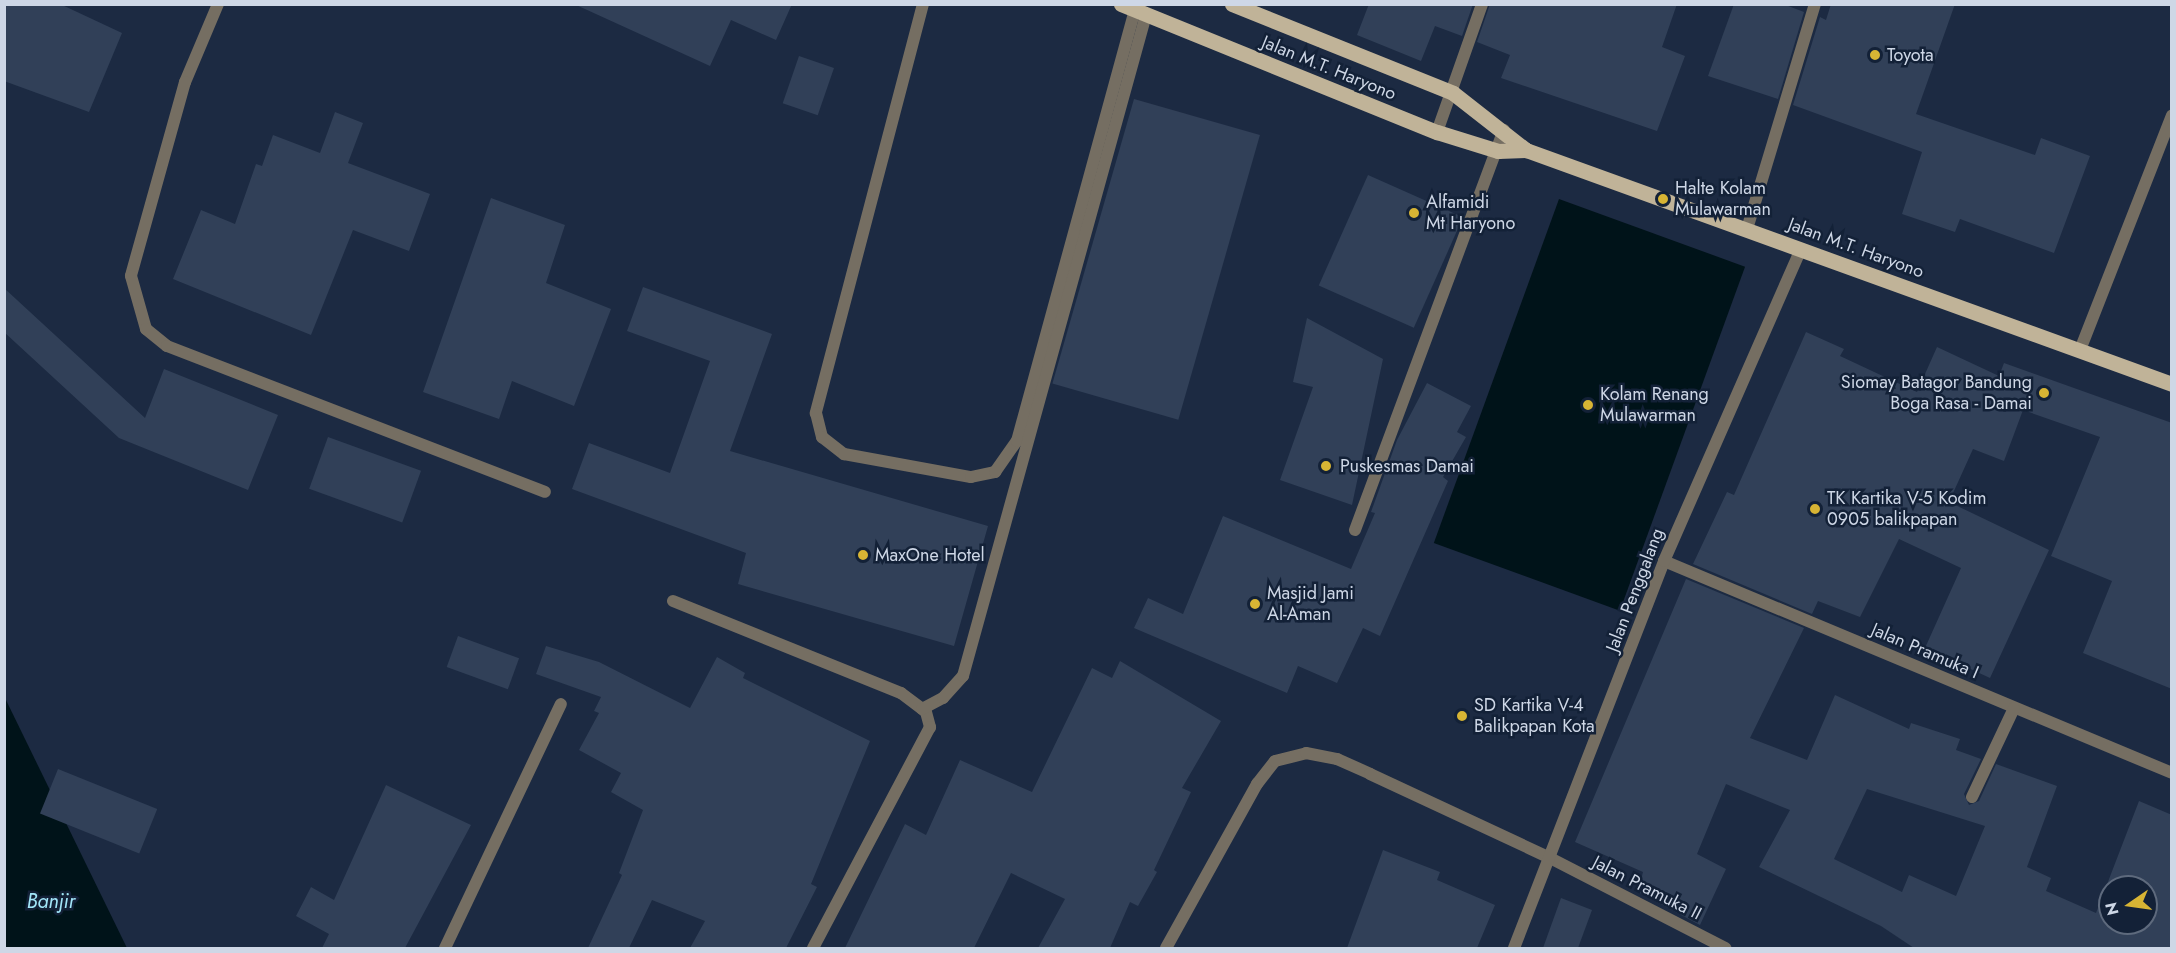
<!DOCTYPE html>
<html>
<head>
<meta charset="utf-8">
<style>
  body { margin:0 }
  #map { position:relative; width:2176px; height:953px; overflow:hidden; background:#1c2a42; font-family:Jost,sans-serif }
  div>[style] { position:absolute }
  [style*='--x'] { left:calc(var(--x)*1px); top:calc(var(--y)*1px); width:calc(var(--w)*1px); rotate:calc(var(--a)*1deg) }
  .water>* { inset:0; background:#001319; transform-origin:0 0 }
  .building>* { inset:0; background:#314058; transform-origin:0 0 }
  .service>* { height:12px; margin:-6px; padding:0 6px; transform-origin:6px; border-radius:6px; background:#756e62 }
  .minor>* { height:12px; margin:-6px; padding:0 6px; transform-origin:6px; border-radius:6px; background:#756e62 }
  .tertiary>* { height:12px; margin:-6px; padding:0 6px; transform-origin:6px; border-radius:6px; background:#756e62 }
  .primary>* { height:15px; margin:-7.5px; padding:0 7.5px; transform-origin:7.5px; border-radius:7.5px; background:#c0b398 }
  .dots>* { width:16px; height:16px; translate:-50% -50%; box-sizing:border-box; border:3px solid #132137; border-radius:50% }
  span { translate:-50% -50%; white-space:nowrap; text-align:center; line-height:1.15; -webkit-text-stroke:5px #132137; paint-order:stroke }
  .poi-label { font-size:18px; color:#ced7e6 }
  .left { translate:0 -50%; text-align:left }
  .right { translate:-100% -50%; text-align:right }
  .street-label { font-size:18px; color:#ced7e6 }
  .water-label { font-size:20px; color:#a2e6f9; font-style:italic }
  .frame { position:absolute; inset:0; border:6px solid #ced7e6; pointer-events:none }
  .north { position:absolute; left:2098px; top:875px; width:60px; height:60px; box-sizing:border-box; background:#132137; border:2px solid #5e6a7d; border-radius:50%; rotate:257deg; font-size:16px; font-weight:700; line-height:24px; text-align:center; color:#ced7e6 }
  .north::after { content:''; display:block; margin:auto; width:21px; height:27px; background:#d7b434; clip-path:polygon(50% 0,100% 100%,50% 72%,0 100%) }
</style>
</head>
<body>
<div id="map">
  <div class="water">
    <div style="left:1559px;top:199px;width:198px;height:366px;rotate:20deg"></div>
    <div style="clip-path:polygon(5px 698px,127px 948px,5px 948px)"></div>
  </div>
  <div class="building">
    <div style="clip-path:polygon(4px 4px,60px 4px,122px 33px,89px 112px,4px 81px)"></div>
    <div style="clip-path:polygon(574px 4px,792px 4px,776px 40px,731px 20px,710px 66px)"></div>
    <div style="clip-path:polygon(1369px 4px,1473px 4px,1462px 36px,1435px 26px,1421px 61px,1357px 35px)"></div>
    <div style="clip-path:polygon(1490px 4px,1677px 4px,1662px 47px,1685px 56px,1657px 131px,1501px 78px,1510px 55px,1477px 42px)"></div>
    <div style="clip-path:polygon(1734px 4px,1783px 4px,1804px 12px,1778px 99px,1708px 76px)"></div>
    <div style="clip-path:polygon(1831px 4px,1955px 4px,1916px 114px,2035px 155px,2041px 138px,2090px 156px,2054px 253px,1960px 219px,1955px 232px,1902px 214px,1922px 152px,1793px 105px,1820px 17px,1826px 20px)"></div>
    <div style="left:799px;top:56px;width:37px;height:50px;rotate:19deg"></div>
    <div style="left:1134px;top:99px;width:131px;height:296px;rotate:16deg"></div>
    <div style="clip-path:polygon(335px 112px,363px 123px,348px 163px,430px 194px,409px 251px,353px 230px,311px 335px,173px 279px,201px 210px,235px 224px,256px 164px,262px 166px,273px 135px,320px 153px)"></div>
    <div style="left:1368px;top:175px;width:104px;height:121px;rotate:24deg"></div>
    <div style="clip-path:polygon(491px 198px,565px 225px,546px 283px,611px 309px,574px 406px,512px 381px,499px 419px,423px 392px)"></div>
    <div style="clip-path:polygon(643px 287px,772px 334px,730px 451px,988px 526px,954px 646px,738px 584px,746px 553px,572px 489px,589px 443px,670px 473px,710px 361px,627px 331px)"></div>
    <div style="clip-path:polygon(4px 288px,145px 418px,164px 369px,278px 415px,248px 490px,119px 438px,4px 332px)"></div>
    <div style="clip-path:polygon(1307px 318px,1383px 359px,1352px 505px,1280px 480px,1313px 387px,1293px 382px)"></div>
    <div style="clip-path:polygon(1806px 332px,1844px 349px,1840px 356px,1917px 392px,1937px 347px,1999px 376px,2004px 363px,2172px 423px,2172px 689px,2083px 653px,2112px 581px,2051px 556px,2100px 437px,2023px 410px,2004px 461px,1973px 449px,1949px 502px,2049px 550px,1990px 678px,1925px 648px,1961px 568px,1899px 539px,1860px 617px,1818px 601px,1812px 614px,1693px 564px,1727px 492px,1734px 495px)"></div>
    <div style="clip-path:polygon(1427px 383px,1471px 406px,1457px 432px,1466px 437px,1443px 477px,1448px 481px,1380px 636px,1363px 628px,1337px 683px,1298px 666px,1287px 693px,1134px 628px,1148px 598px,1183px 614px,1223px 516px,1351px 569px,1375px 513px,1371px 512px,1397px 440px)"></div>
    <div style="left:328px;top:437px;width:99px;height:55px;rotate:20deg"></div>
    <div style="clip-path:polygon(evenodd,1686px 579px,1804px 628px,1750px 738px,1807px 760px,1835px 695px,1909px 729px,1911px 723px,1960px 739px,1956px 750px,1981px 759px,1964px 794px,1969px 805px,1979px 801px,1996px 764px,2057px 786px,2027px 867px,2051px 878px,2046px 891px,2096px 913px,2139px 801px,2172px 815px,2172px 948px,1914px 948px,1881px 926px,1759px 867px,1790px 810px,1726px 784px,1697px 854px,1726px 869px,1700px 925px,1638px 892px,1643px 872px,1575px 842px,1686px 579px,1867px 789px,1985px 826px,1956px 896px,1909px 875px,1902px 892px,1834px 859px,1867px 789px,1686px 579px,2110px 887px,2146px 887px,2146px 923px,2110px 923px,2110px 887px)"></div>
    <div style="left:458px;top:636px;width:65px;height:33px;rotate:20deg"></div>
    <div style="clip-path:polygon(546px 646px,599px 662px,690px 708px,717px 657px,745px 673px,743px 678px,870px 741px,811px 884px,817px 887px,786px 948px,690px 948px,705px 921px,652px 900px,629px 948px,588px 948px,622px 875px,619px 873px,643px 810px,611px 792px,621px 773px,579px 750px,599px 713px,594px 711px,601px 697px,536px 674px)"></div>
    <div style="clip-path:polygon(1120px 661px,1221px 721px,1182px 788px,1191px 792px,1154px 870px,1157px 872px,1138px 906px,1130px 902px,1110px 948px,1038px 948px,1065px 899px,1011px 873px,974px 948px,845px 948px,905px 824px,926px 835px,960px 760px,1032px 792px,1092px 668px,1112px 678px)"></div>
    <div style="left:58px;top:769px;width:107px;height:48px;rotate:22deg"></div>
    <div style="clip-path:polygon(386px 785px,471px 825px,405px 948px,322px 948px,329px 934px,296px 916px,311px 887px,334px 900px)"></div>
    <div style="clip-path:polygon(1383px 850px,1440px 872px,1437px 880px,1495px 905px,1477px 948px,1347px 948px)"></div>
    <div style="clip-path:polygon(1561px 898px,1592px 910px,1578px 948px,1543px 948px)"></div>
  </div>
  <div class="service">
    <div style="--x:218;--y:4;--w:85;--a:112.9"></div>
    <div style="--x:185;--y:82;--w:201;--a:105.6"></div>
    <div style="--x:131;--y:276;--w:55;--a:74.2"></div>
    <div style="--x:146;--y:329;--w:27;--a:39"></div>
    <div style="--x:167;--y:346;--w:405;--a:21.1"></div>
    <div style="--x:923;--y:4;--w:423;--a:104.7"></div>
    <div style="--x:816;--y:413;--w:25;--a:76"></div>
    <div style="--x:822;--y:437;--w:28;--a:38"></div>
    <div style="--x:844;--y:454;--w:129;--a:10.3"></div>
    <div style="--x:971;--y:477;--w:25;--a:-12"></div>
    <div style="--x:995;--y:472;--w:38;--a:-55"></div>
    <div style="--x:1017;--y:441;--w:446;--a:-74.7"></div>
    <div style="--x:1747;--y:229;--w:235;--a:-73.2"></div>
    <div style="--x:2080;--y:350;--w:252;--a:-68.6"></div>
    <div style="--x:1355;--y:530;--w:427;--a:-69.6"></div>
  </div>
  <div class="minor">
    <div style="--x:1664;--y:561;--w:550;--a:22.65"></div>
    <div style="--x:673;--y:601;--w:246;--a:22"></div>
    <div style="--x:901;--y:693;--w:31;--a:37"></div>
    <div style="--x:926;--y:712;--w:16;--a:75"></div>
    <div style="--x:930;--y:727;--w:250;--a:117.9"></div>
    <div style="--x:922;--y:709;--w:24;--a:-28"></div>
    <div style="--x:943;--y:698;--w:30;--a:-48"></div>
    <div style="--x:963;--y:676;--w:686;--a:-74.53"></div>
    <div style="--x:1972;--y:797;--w:98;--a:-64.7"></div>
    <div style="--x:445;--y:948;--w:270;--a:-64.6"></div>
    <div style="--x:1166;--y:948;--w:188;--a:-61"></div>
    <div style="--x:1257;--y:784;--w:29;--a:-52"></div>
    <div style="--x:1275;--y:761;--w:32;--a:-14"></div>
    <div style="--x:1306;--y:753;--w:32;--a:11"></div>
    <div style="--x:1337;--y:759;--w:36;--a:24"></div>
    <div style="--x:1370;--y:774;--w:201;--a:25"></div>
    <div style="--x:1552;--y:859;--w:195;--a:27.2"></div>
    <div style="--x:1514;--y:948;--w:415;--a:-68.8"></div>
    <div style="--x:1664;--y:561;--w:341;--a:-66.3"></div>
  </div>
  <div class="tertiary">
    <div style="--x:1437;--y:132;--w:136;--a:-70.6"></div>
  </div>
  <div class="primary">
    <div style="--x:1121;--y:4;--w:341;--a:22.1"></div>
    <div style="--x:1437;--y:132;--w:64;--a:17.3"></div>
    <div style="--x:1498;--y:151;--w:28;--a:-2"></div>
    <div style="--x:1232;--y:4;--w:238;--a:21.9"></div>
    <div style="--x:1453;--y:93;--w:93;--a:38"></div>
    <div style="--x:1526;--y:150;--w:687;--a:19.91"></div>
  </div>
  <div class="dots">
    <div style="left:1875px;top:55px;background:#d7b434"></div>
    <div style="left:1663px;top:199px;background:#d7b434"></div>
    <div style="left:1414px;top:213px;background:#d7b434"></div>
    <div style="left:2044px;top:393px;background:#d7b434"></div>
    <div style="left:1588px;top:405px;background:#d7b434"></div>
    <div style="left:1326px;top:466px;background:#d7b434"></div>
    <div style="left:1815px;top:509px;background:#d7b434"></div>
    <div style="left:863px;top:555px;background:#d7b434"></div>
    <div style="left:1255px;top:604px;background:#d7b434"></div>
    <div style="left:1462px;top:716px;background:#d7b434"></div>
  </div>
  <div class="poi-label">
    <span class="left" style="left:1887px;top:55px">Toyota</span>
    <span class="left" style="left:1675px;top:199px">Halte Kolam<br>Mulawarman</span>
    <span class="left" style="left:1426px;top:213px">Alfamidi<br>Mt Haryono</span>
    <span class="right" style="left:2032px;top:393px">Siomay Batagor Bandung<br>Boga Rasa - Damai</span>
    <span class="left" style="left:1600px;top:405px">Kolam Renang<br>Mulawarman</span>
    <span class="left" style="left:1340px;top:466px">Puskesmas Damai</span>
    <span class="left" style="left:1827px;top:509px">TK Kartika V-5 Kodim<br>0905 balikpapan</span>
    <span class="left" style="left:875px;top:555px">MaxOne Hotel</span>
    <span class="left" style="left:1267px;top:604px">Masjid Jami<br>Al-Aman</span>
    <span class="left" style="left:1474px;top:716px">SD Kartika V-4<br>Balikpapan Kota</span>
  </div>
  <div class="street-label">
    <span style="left:1329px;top:68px;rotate:22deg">Jalan M.T. Haryono</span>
    <span style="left:1856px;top:248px;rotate:20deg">Jalan M.T. Haryono</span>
    <span style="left:1635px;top:590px;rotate:-69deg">Jalan Penggalang</span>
    <span style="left:1925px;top:651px;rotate:23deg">Jalan Pramuka I</span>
    <span style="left:1647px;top:888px;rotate:27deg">Jalan Pramuka II</span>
  </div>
  <div class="water-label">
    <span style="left:51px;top:901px">Banjir</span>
  </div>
  <div class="frame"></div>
  <div class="north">N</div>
</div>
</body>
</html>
